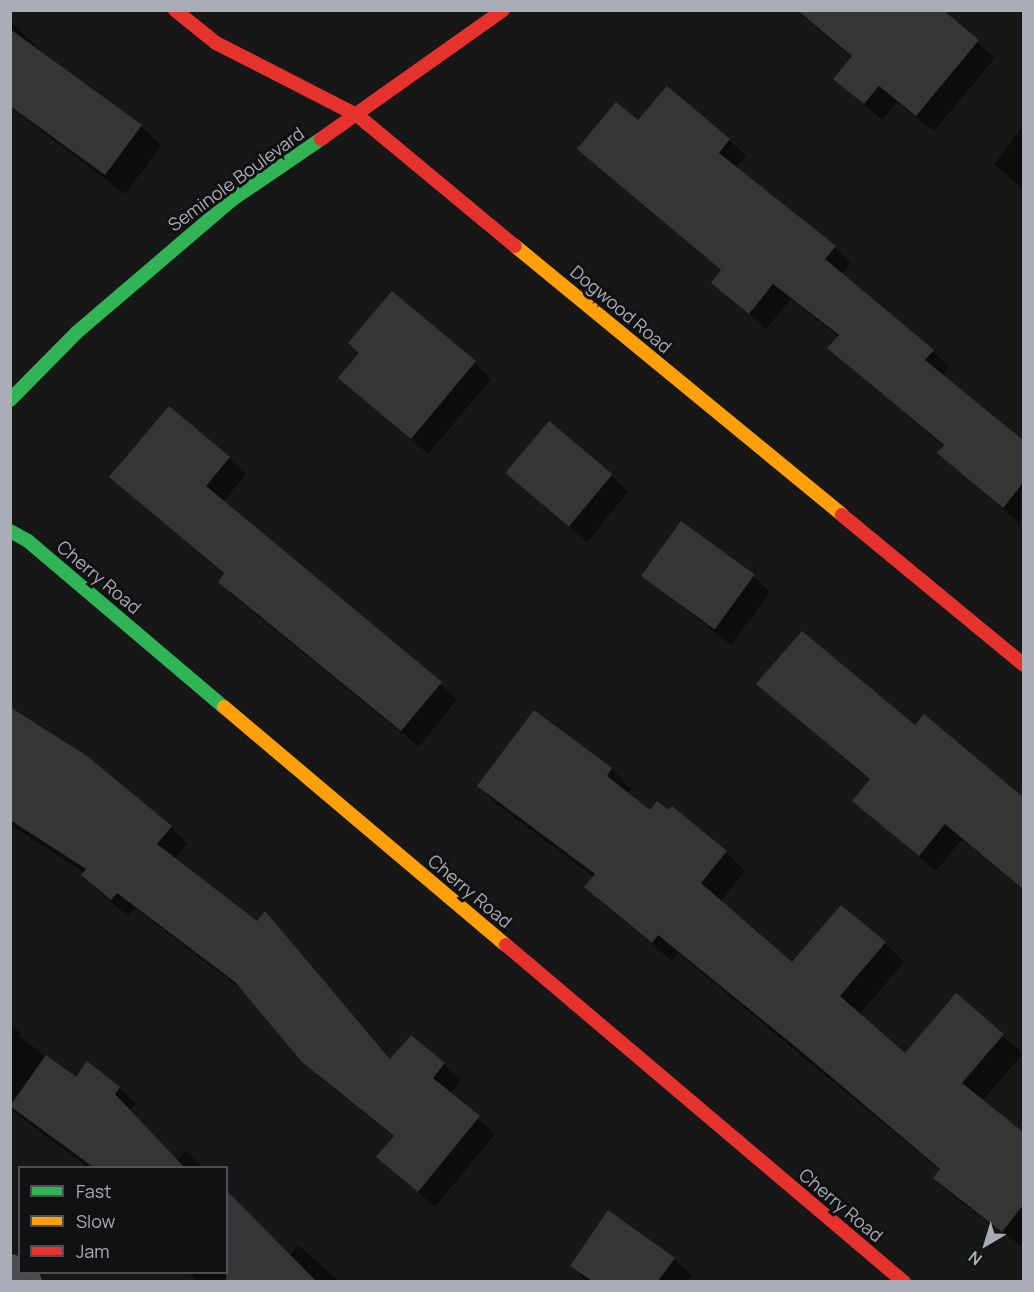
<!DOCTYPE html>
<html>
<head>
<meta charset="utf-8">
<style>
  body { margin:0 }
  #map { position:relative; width:1034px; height:1292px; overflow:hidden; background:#171717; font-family:Manrope,sans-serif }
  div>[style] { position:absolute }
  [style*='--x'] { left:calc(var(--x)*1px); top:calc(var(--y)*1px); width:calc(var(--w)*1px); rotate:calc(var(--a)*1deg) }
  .shadow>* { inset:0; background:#0007 }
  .building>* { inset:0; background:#353536; transform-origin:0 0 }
  .street>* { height:33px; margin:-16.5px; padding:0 16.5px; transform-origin:16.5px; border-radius:16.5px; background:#4b4c50 }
  .fast>* { height:14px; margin:-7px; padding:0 7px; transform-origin:7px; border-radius:7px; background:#30b455 }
  .slow>* { height:14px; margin:-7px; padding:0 7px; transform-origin:7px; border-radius:7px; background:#ff9f0a }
  .jam>* { height:14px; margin:-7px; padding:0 7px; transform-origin:7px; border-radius:7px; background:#e5322d }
  span { translate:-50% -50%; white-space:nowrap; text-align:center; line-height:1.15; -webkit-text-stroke:6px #111113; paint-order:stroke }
  .street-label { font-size:18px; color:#a8adb8 }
  .frame { position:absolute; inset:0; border:12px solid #a8adb8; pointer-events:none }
  .legend { position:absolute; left:18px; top:1166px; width:210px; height:108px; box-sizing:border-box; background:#111113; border:2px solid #4d4f55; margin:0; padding:8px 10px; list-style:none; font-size:18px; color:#a8adb8 }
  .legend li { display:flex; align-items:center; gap:12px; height:30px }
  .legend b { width:30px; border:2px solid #4d4f55 }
  .north { position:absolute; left:956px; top:1214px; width:60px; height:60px; -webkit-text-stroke:4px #111113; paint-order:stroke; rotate:218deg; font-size:16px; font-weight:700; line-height:24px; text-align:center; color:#a8adb8 }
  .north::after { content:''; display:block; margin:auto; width:21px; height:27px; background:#a8adb8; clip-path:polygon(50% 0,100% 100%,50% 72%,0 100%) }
</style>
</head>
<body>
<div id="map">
  <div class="shadow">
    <div style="clip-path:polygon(796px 10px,942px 10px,995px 58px,934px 131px,897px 102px,882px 120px,835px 79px,853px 58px)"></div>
    <div style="clip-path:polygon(10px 21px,49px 59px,141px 126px,161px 146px,125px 194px,10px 107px)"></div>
    <div style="clip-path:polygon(638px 122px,729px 140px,746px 156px,736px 168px,835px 247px,851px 263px,841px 275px,933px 351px,949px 367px,942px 376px,1024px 442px,1020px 524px,939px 453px,944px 447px,829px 348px,839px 337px,791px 299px,766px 329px,713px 283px,722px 271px,579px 149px)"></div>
    <div style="clip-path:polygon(1024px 125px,1024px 190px,994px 164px)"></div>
    <div style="clip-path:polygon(475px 362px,491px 379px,428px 454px,340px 378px)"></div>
    <div style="clip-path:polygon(229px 458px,246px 474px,223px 502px,457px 699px,419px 747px,236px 598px,220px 582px,225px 575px,111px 477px)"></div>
    <div style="clip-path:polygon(508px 474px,612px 475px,628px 492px,587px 542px)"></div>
    <div style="clip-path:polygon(643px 576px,753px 576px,770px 592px,731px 645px)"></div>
    <div style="clip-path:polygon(758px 684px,915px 727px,1002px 790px,1024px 808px,1024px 890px,962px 839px,936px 871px,854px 801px,871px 781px)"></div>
    <div style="clip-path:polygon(10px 709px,171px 827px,187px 844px,175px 859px,257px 923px,265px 913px,392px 1060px,444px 1064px,461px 1080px,450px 1094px,495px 1134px,435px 1207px,378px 1157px,394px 1137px,321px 1078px,246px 993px,135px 908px,128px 916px,99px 892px,83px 875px,85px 873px,10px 825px)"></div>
    <div style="clip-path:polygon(534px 712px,612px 769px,631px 789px,627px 794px,650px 812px,726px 852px,745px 871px,720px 902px,792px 964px,885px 943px,904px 962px,859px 1015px,905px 1055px,956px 995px,1023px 1054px,982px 1101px,1024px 1134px,1024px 1248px,954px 1197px,935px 1178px,941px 1171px,678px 953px,672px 961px,606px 906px,586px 887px,594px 877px,498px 805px,479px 786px)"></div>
    <div style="clip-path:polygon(10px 1023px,21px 1033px,19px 1036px,76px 1079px,119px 1088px,136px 1104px,130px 1111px,176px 1160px,186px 1151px,203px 1168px,89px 1168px,10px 1109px)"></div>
    <div style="clip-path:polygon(298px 1245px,340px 1282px,198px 1282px,188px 1272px,226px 1272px,289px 1256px)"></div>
    <div style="clip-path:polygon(674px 1259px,691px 1275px,686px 1282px,587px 1282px,572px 1266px)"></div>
  </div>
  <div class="building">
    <div style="clip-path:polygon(797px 10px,943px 10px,979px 40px,916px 116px,879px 86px,864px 104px,833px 79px,852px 56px)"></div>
    <div style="clip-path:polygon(10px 29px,142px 125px,105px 175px,10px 106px)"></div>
    <div style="clip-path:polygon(667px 86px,730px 139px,719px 153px,836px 246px,825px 259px,934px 350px,925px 360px,1023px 440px,1023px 483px,1003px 508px,937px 453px,944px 445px,827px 348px,839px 335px,773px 284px,749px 314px,711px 283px,721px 270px,577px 149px,616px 102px,638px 120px)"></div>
    <div style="clip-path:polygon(392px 291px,476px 361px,411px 439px,338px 378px,359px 353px,348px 343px)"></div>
    <div style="clip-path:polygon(169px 406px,230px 457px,206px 486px,442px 682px,401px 731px,218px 582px,224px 573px,109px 477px)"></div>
    <div style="left:549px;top:421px;width:83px;height:68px;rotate:40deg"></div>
    <div style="left:681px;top:521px;width:91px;height:68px;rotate:36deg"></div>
    <div style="clip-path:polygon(802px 631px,915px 725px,924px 714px,1023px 797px,1023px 889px,945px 824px,919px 856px,852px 801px,870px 779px,756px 684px)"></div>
    <div style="clip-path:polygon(10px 707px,87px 756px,172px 826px,157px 844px,257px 921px,265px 911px,390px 1059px,411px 1035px,445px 1063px,433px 1078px,480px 1116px,418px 1192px,376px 1157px,394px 1136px,302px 1062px,235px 982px,117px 893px,111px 900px,81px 875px,86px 869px,10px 820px)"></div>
    <div style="clip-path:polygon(534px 710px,612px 768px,607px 776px,650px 810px,657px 801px,669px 810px,672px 806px,727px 851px,701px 883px,792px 962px,841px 905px,886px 942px,840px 996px,905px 1053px,956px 993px,1004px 1034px,962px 1083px,1023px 1132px,1023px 1205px,1002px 1232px,933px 1178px,940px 1169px,797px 1048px,658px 935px,652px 943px,584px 887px,595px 874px,477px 786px)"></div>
    <div style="clip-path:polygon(46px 1055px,76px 1077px,87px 1061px,120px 1087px,115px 1094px,184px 1167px,93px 1167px,10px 1106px)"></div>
    <div style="clip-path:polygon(226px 1190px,316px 1281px,226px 1281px)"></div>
    <div style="clip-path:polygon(608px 1210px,675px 1258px,658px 1281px,592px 1281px,570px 1266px)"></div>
  </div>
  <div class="street">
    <div style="--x:10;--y:1270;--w:19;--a:39"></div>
  </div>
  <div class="fast">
    <div style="--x:10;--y:400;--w:94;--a:-45.4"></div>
    <div style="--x:76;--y:333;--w:206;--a:-40.5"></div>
    <div style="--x:233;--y:199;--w:107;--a:-34.3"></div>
    <div style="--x:10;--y:531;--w:21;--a:29"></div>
    <div style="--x:28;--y:541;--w:257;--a:40.3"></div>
  </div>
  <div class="slow">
    <div style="--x:515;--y:246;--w:423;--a:39.4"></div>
    <div style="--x:224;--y:707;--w:369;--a:40.2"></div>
  </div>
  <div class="jam">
    <div style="--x:175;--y:10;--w:53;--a:38.8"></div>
    <div style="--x:216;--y:43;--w:158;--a:27.1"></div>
    <div style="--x:357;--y:115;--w:205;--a:39.7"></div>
    <div style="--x:321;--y:139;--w:223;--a:-35.3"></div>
    <div style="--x:842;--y:515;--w:236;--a:39.5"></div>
    <div style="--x:506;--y:945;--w:522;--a:40.26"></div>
  </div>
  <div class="street-label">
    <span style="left:236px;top:179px;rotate:-36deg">Seminole Boulevard</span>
    <span style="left:621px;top:309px;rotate:40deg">Dogwood Road</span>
    <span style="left:99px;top:577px;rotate:40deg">Cherry Road</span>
    <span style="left:470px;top:891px;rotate:40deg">Cherry Road</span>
    <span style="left:841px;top:1205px;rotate:40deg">Cherry Road</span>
  </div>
  <div class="frame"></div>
  <ul class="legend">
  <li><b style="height:8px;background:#30b455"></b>Fast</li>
  <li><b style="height:8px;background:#ff9f0a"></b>Slow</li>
  <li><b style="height:8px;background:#e5322d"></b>Jam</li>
  </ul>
  <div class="north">N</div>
</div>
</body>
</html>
